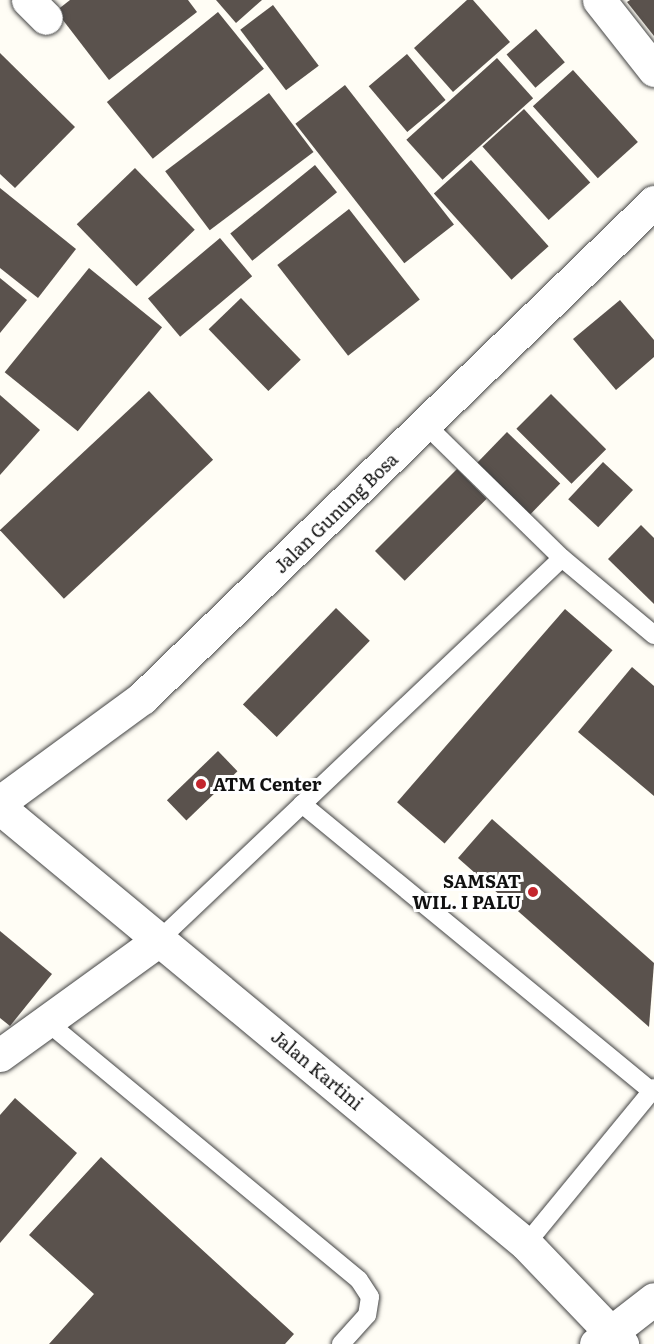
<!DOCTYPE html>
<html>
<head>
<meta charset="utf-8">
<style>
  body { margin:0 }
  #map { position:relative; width:654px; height:1344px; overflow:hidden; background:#fffdf5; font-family:Literata,serif }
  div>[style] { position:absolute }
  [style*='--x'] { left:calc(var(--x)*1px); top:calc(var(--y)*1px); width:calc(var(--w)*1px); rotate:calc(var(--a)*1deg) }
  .building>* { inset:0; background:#5a524d; transform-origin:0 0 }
  .roads { filter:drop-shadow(0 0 2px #444) drop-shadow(0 0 2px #444) }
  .service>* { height:18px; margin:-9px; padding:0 9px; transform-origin:9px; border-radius:9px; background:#fff }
  .minor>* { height:33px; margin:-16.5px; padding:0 16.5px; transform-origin:16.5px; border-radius:16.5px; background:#fff }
  .dots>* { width:16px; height:16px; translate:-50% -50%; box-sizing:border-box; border:3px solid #fff; border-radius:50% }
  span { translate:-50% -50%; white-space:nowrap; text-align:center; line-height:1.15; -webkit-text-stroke:6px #fff; paint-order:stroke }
  .street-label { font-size:18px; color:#111 }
  .poi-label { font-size:18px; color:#111; font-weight:700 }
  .left { translate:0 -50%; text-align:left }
  .right { translate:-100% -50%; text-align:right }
</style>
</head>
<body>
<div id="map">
  <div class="building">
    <div style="clip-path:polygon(70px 0,188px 0,197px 12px,109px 80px,56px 11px)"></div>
    <div style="clip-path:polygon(216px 0,262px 0,236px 23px)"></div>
    <div style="clip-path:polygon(467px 0,473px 0,510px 42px,453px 92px,414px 48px)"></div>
    <div style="clip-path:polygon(630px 0,654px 0,654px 36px,627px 2px)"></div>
    <div style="left:273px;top:5px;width:76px;height:41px;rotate:53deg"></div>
    <div style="left:218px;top:12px;width:73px;height:143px;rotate:51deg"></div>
    <div style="left:536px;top:29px;width:44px;height:39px;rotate:49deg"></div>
    <div style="clip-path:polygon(0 53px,75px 127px,15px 188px,0 174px)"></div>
    <div style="left:407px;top:54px;width:60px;height:50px;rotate:50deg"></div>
    <div style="left:497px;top:58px;width:54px;height:122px;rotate:48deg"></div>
    <div style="left:573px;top:70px;width:97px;height:54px;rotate:48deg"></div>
    <div style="left:345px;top:85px;width:177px;height:63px;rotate:52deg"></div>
    <div style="left:269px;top:93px;width:74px;height:130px;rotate:53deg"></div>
    <div style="left:524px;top:109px;width:99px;height:56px;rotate:48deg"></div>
    <div style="left:471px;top:160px;width:116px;height:50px;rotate:48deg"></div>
    <div style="left:315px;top:165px;width:35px;height:109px;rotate:51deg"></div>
    <div style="left:135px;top:168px;width:86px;height:81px;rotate:46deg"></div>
    <div style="clip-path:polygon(0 188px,76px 249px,38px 298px,0 268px)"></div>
    <div style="left:349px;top:209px;width:115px;height:91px;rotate:52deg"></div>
    <div style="left:220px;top:238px;width:50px;height:94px;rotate:50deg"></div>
    <div style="left:89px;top:268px;width:94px;height:134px;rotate:39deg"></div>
    <div style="clip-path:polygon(0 278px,27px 300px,0 333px)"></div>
    <div style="left:241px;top:298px;width:86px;height:45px;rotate:46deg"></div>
    <div style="clip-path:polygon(620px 300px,654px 340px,654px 357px,616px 390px,573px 339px)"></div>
    <div style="left:149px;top:391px;width:94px;height:204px;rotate:47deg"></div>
    <div style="left:551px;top:394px;width:78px;height:49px;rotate:45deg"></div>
    <div style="clip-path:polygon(0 395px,40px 430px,0 475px)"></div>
    <div style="left:507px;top:432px;width:74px;height:45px;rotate:44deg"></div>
    <div style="left:603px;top:462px;width:41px;height:51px;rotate:43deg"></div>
    <div style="left:457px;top:469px;width:42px;height:116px;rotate:45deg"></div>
    <div style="clip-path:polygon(641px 525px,654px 538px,654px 604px,608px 559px)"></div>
    <div style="left:336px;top:608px;width:47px;height:134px;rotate:44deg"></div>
    <div style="left:565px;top:609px;width:63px;height:256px;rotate:41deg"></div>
    <div style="clip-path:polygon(632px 667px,654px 686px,654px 796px,578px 732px)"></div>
    <div style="left:218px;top:751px;width:28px;height:71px;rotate:46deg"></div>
    <div style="clip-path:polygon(492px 819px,654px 963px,649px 1027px,458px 858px)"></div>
    <div style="clip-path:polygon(0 931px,52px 974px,10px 1026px,0 1018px)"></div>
    <div style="clip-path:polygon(15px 1098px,77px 1153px,0 1243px,0 1115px)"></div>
    <div style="clip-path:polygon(101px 1157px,294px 1334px,285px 1344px,49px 1344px,94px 1294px,29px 1235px)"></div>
  </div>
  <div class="roads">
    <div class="service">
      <div style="--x:427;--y:426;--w:189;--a:44.4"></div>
      <div style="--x:302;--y:804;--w:453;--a:39.4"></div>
      <div style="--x:159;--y:940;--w:555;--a:-43.47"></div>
      <div style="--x:562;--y:558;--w:120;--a:39.9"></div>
      <div style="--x:46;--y:1021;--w:406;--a:39.6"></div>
      <div style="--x:359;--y:1280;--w:20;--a:57"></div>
      <div style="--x:370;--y:1297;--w:18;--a:99"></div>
      <div style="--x:367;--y:1315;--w:39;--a:132"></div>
      <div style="--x:526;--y:1244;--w:202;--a:-50.6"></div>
    </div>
    <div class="minor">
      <div style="--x:28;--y:0;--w:25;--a:45"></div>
      <div style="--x:599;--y:0;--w:89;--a:51.8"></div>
      <div style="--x:0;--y:802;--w:176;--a:-36.2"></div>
      <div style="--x:142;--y:698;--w:713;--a:-44.09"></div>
      <div style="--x:0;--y:808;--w:683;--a:39.66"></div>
      <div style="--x:526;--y:1244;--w:139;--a:46.2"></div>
      <div style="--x:0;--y:1055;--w:196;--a:-35.9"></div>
      <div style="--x:596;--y:1344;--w:73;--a:-37.8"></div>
    </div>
  </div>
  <div class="dots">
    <div style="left:201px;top:784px;background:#c4262e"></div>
    <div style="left:533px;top:892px;background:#c4262e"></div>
  </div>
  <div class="street-label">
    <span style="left:336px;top:513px;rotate:-44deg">Jalan Gunung Bosa</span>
    <span style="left:317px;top:1070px;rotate:40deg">Jalan Kartini</span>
  </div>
  <div class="poi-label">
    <span class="left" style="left:213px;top:784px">ATM Center</span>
    <span class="right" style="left:521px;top:892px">SAMSAT<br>WIL. I PALU</span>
  </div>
</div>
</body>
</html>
